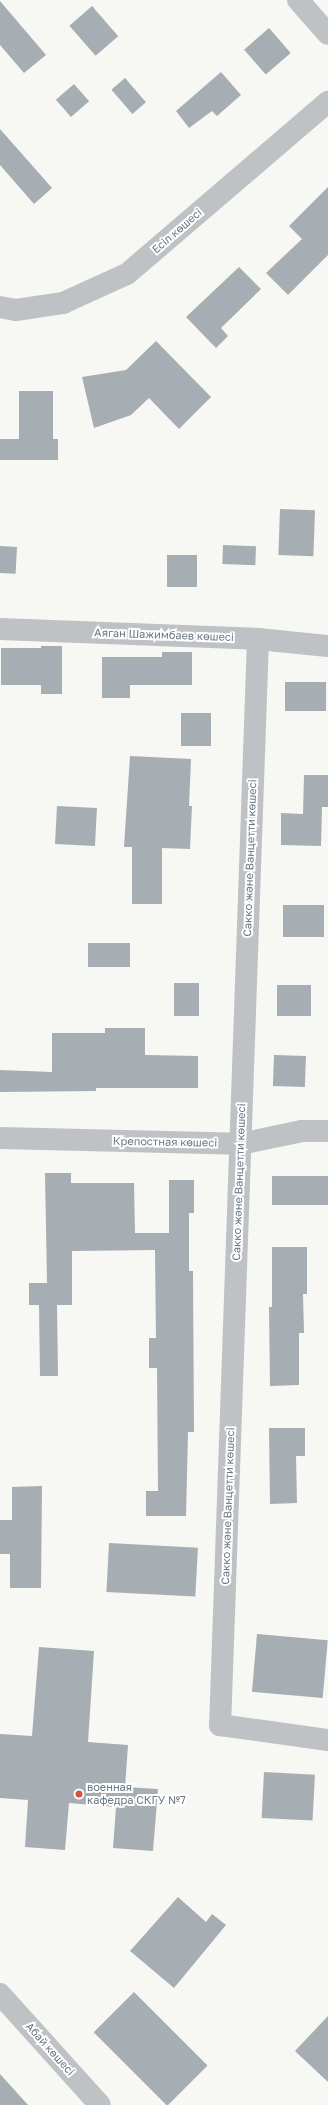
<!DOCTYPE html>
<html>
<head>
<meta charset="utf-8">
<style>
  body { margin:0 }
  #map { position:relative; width:328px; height:2105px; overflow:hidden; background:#f7f7f4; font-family:"Golos Text",sans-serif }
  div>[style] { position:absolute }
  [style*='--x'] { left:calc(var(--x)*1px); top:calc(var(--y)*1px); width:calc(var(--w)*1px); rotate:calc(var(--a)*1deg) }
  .building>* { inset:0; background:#a6adb3; transform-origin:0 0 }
  .minor>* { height:22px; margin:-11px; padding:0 11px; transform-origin:11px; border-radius:11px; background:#bec2c5 }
  .dots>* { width:11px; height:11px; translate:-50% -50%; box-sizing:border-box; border:2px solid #fff; border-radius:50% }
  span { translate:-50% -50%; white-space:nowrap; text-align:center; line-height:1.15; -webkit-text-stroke:4px #fff; paint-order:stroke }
  .street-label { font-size:11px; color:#697882 }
  .poi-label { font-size:11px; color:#697882 }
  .left { translate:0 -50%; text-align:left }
</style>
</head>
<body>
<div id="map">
  <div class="building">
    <div style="clip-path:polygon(0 1px,46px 55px,24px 73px,0 45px)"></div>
    <div style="left:92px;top:6px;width:40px;height:30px;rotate:49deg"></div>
    <div style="left:269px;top:28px;width:33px;height:33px;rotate:49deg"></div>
    <div style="clip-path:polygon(221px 72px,241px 95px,217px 116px,212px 111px,189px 128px,176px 111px)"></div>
    <div style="left:125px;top:78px;width:32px;height:18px;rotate:49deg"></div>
    <div style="left:74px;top:84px;width:23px;height:24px;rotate:49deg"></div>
    <div style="clip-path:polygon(0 129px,52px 188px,34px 204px,0 165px)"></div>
    <div style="clip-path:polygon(328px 187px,328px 255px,288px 295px,266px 273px,302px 239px,289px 226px)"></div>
    <div style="clip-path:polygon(239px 267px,261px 289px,221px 328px,228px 336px,216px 348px,186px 317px)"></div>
    <div style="clip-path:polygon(156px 341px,211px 397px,179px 429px,149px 398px,131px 415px,94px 428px,82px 377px,126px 370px)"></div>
    <div style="clip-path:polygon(19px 391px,53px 391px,53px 439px,58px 439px,58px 460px,0 460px,0 439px,19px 439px)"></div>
    <div style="left:280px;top:509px;width:35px;height:46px;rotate:2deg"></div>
    <div style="left:223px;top:545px;width:33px;height:19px;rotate:2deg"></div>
    <div style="left:0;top:546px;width:17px;height:27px;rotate:3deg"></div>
    <div style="left:167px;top:555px;width:30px;height:32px"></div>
    <div style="clip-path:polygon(41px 646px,62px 646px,62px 694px,41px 694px,41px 685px,1px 685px,1px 648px,41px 648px)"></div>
    <div style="clip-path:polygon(162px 652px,192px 652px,192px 685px,130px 685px,130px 698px,102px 698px,102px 657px,162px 657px)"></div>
    <div style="left:285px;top:682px;width:41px;height:29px"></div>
    <div style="left:181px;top:713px;width:30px;height:33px"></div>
    <div style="clip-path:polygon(130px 756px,191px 759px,189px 806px,192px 806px,190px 849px,162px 848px,162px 904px,132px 904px,132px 847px,124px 847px)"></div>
    <div style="clip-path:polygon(304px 775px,328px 775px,328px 807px,322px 807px,321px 846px,281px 845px,281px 813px,303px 814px)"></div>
    <div style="left:57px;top:806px;width:40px;height:38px;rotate:3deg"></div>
    <div style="left:283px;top:905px;width:41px;height:32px"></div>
    <div style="left:88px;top:943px;width:42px;height:24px"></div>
    <div style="left:174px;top:983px;width:25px;height:33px"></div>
    <div style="left:277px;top:985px;width:34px;height:31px"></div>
    <div style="clip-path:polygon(105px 1028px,145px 1028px,145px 1055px,198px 1056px,198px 1088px,96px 1088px,96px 1091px,0 1092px,0 1070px,52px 1072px,52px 1033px,105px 1033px)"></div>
    <div style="left:274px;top:1055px;width:32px;height:31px;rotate:2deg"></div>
    <div style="clip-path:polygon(45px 1173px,71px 1173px,71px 1183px,134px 1183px,135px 1233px,169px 1233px,169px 1180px,194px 1180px,194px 1213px,189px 1213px,189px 1271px,193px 1271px,194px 1432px,188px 1432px,186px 1516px,146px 1516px,146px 1491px,158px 1491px,157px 1368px,149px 1368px,149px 1338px,156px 1338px,155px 1250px,72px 1251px,72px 1305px,57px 1305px,58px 1376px,40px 1376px,39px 1305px,29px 1305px,29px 1283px,47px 1283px)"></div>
    <div style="left:272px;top:1176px;width:56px;height:29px"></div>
    <div style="clip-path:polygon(272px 1247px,307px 1247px,307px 1294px,303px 1294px,304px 1333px,299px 1333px,299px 1385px,270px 1386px,269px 1307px,272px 1307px)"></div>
    <div style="clip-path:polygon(269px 1428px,305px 1428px,305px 1456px,296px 1456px,297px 1503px,270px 1504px)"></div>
    <div style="clip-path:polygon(42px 1486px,41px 1588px,10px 1588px,10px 1554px,0 1554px,0 1520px,12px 1520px,12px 1487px)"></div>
    <div style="left:109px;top:1543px;width:89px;height:49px;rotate:3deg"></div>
    <div style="left:257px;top:1634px;width:71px;height:58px;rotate:5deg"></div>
    <div style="clip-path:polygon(39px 1647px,94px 1651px,88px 1742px,128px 1745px,125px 1787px,158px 1789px,153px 1851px,113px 1848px,116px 1807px,69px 1803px,65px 1850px,25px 1847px,28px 1800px,0 1798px,0 1734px,32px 1736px)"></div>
    <div style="left:264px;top:1772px;width:51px;height:46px;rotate:3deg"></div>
    <div style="clip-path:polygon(178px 1897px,206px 1922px,212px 1914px,226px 1925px,174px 1988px,130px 1951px)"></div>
    <div style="left:134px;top:1992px;width:104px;height:57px;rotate:45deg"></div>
    <div style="clip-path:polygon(328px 2016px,328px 2082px,295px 2051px)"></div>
    <div style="clip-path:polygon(0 2074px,28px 2105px,0 2105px)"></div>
  </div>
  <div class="minor">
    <div style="--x:298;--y:0;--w:45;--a:48.6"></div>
    <div style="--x:0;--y:307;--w:16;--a:11"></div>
    <div style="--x:16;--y:310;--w:48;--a:-8.5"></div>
    <div style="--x:63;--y:303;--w:70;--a:-24.4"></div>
    <div style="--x:127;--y:274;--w:265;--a:-40.6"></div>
    <div style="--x:0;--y:629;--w:258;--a:2.2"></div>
    <div style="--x:258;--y:639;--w:70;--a:5.7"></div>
    <div style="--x:258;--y:639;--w:1087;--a:92"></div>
    <div style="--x:220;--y:1725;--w:109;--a:7.9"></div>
    <div style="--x:0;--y:1138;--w:240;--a:1.4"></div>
    <div style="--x:240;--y:1144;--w:63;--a:-11.8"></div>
    <div style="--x:302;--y:1131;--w:26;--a:0"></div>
    <div style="--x:0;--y:1994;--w:149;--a:48"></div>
  </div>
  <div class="dots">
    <div style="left:79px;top:1794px;background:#d0573b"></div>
  </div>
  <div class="street-label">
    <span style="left:177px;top:231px;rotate:-41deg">Есіл көшесі</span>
    <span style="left:164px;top:635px;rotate:2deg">Аяган Шажимбаев көшесі</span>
    <span style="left:250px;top:858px;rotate:-88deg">Сакко және Ванцетти көшесі</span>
    <span style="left:165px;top:1142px;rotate:1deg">Крепостная көшесі</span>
    <span style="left:239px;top:1182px;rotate:-88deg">Сакко және Ванцетти көшесі</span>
    <span style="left:228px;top:1506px;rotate:-88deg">Сакко және Ванцетти көшесі</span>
    <span style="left:50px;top:2049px;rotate:48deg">Абай көшесі</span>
  </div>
  <div class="poi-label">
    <span class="left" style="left:87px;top:1794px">военная<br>кафедра СКГУ №7</span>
  </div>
</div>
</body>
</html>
